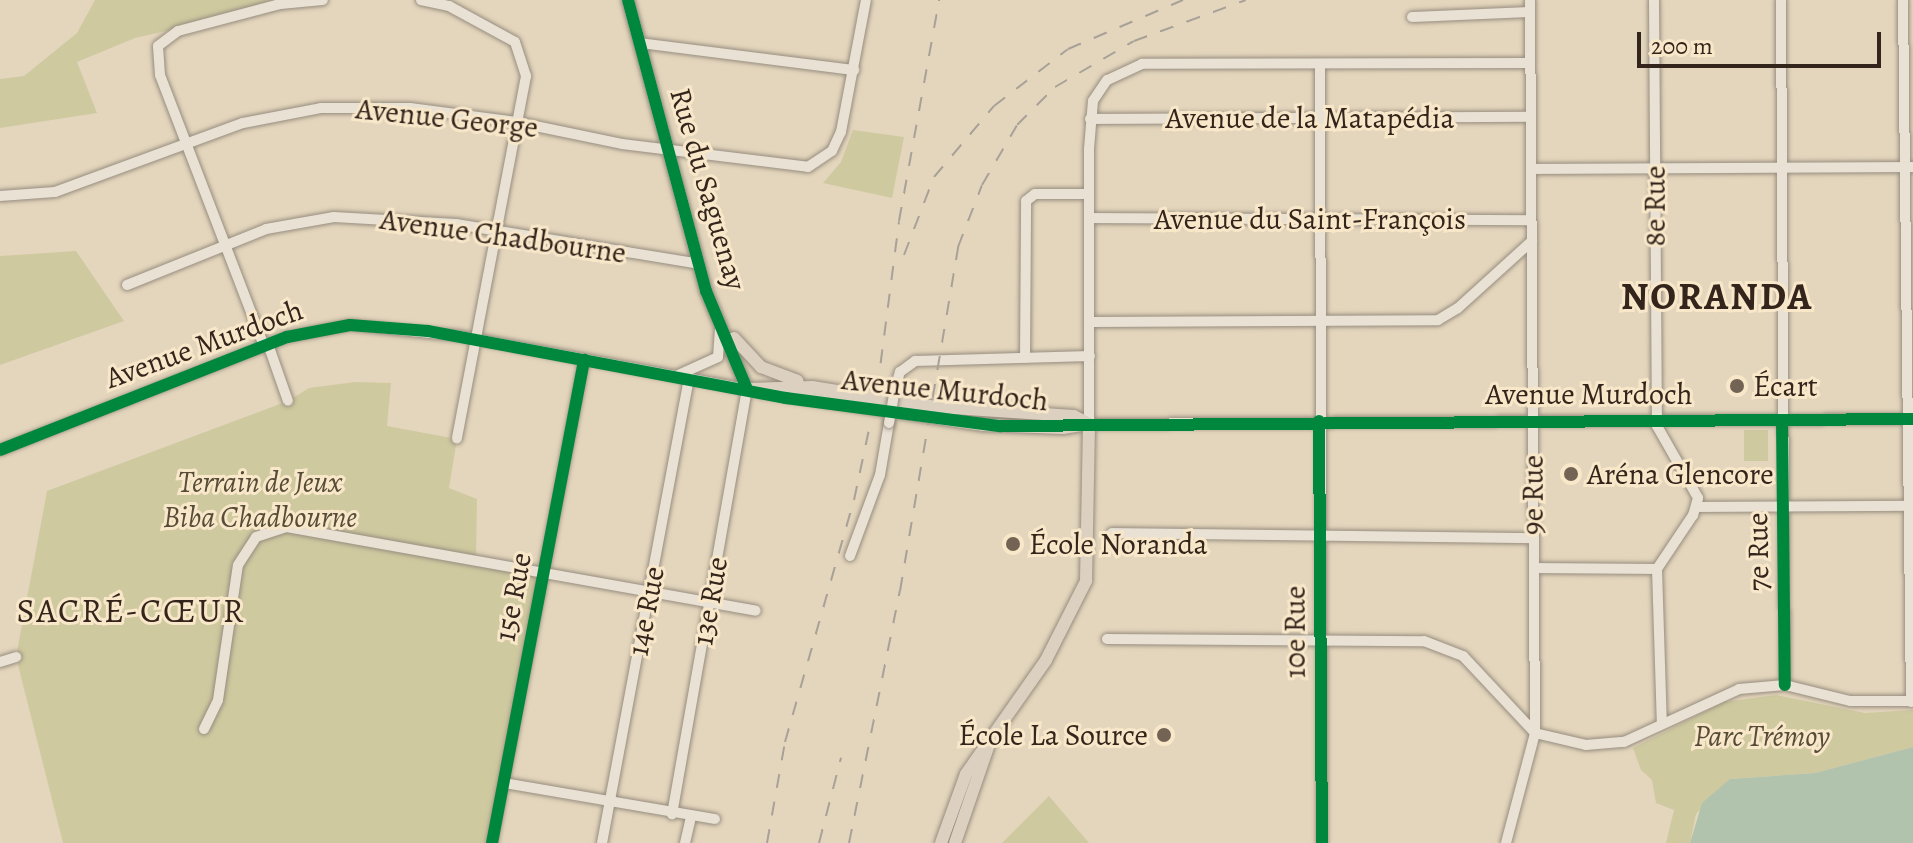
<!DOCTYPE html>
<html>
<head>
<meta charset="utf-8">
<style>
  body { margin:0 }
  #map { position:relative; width:1913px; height:843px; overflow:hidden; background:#e4d6bd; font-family:Alegreya,serif }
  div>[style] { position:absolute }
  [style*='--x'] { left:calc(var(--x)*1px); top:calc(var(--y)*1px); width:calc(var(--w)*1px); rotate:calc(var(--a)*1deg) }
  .green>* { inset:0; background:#cfc9a0; transform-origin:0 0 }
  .water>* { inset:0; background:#b2c3ad }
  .roads { filter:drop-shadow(0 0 2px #978d7f) drop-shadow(0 0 2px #978d7f) }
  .minor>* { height:10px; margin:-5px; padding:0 5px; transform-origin:5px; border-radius:5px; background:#e8e1d4 }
  .major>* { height:12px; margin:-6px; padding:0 6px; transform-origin:6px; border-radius:6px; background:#dcd1c0 }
  .rail>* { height:2px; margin-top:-1px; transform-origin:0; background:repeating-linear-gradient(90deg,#a8a197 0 14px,transparent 0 28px) }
  .bridges { filter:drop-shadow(0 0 2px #978d7f) drop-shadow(0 0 2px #978d7f) }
  .minor-bridge>* { height:10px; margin:-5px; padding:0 5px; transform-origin:5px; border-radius:5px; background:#e8e1d4 }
  .cycleway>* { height:12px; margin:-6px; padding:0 6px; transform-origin:6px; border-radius:6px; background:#00873e }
  .dots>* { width:22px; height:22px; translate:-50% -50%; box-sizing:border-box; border:4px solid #f8e7c9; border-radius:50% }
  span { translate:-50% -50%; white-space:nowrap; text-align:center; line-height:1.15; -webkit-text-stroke:6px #f8e7c9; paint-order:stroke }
  .street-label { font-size:30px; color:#34251c }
  .poi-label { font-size:30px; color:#34251c }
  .left { translate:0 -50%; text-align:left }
  .right { translate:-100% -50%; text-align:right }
  .park-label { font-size:30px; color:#564c37; font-style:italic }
  .quarter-label { font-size:34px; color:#34251c; letter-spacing:2px }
  .district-label { font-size:38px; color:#34251c; font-weight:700; letter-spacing:2px }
  .scale { position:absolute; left:1637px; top:32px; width:244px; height:36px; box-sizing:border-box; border:4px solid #34251c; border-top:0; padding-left:10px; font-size:24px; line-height:28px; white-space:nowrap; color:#34251c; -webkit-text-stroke:6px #f8e7c9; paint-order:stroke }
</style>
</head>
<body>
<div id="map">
  <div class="green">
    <div style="clip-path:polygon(95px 0,304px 0,135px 38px,77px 62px,97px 113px,0 128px,0 79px,24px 76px,77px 33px)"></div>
    <div style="clip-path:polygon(853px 130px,904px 137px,892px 198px,823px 183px,841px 162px)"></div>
    <div style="clip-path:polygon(76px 251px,124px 321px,0 365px,0 256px)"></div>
    <div style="clip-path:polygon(355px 382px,391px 383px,387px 426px,457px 439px,449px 488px,477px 499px,476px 560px,544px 571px,492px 843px,63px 843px,16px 657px,47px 491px,288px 401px,309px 388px)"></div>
    <div style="left:1768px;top:430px;width:31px;height:24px;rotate:90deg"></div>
    <div style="clip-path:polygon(1776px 695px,1865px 713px,1913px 710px,1913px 747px,1815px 773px,1730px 779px,1696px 814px,1690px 843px,1666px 843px,1674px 810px,1656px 803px,1652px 780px,1641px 770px,1633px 748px,1724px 702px)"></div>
    <div style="clip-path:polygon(1049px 796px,1089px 843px,1002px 843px)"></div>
  </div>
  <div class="water">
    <div style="clip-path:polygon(1913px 747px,1913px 843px,1690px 843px,1702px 803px,1730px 779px,1815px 773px)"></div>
  </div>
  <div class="roads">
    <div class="minor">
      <div style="--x:421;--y:0;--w:29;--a:12"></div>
      <div style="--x:449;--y:6;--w:75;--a:28.6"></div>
      <div style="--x:515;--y:42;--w:36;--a:72"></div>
      <div style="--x:526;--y:76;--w:369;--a:100.8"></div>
      <div style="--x:1654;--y:0;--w:426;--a:89.6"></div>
      <div style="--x:1657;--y:426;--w:83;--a:60.3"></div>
      <div style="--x:1698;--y:498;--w:18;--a:106"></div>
      <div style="--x:1693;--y:515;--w:65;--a:123.7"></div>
      <div style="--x:1657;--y:569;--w:155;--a:88.2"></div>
      <div style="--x:1781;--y:0;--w:685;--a:89.67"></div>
      <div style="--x:1903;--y:0;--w:702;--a:89.35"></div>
      <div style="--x:1412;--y:17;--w:118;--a:-2.4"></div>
      <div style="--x:640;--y:43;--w:216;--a:7.2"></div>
      <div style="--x:1530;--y:63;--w:388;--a:179.9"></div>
      <div style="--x:1142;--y:64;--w:38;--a:155"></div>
      <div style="--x:1107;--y:80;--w:25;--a:124"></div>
      <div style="--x:1093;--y:101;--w:48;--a:94.8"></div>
      <div style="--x:1089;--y:149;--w:275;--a:90"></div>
      <div style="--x:1089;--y:424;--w:824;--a:-0.35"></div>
      <div style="--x:1320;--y:64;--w:779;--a:89.85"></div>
      <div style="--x:1090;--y:119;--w:441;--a:-0.3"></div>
      <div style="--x:1531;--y:169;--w:382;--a:-0.3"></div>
      <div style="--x:0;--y:196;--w:55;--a:-4.2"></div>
      <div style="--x:55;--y:192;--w:200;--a:-20.2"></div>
      <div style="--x:243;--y:123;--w:79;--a:-10.9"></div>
      <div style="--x:321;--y:108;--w:89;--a:0"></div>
      <div style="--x:410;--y:108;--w:107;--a:7.5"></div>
      <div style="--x:516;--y:122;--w:108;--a:11.7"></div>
      <div style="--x:622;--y:144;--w:187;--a:7"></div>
      <div style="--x:808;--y:167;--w:29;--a:-34"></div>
      <div style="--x:832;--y:151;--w:21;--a:-65"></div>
      <div style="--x:841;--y:132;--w:134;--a:-79.3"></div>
      <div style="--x:1089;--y:218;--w:442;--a:0.3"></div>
      <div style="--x:127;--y:285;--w:150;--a:-21.9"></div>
      <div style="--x:266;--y:229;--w:69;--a:-10"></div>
      <div style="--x:334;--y:217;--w:122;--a:3.3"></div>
      <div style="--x:456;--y:224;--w:246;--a:9.3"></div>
      <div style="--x:1090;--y:322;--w:348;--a:-0.3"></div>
      <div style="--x:1438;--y:320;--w:23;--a:-31"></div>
      <div style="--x:1458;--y:308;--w:100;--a:-42.2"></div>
      <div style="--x:268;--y:344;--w:60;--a:70.7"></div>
      <div style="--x:264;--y:346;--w:290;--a:-111"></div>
      <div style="--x:160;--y:75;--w:29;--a:-94"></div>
      <div style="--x:158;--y:46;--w:25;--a:-37"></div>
      <div style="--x:178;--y:31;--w:106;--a:-14.8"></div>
      <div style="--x:280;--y:4;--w:43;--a:-5.3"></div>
      <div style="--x:1025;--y:358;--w:157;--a:-89.6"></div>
      <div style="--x:1026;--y:201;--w:11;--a:-38"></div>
      <div style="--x:1035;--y:194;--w:54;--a:0"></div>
      <div style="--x:676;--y:376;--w:46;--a:-24.3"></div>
      <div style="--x:718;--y:357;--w:26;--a:-86"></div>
      <div style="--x:895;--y:389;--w:18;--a:-74"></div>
      <div style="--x:900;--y:372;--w:19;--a:-36"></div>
      <div style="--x:915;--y:361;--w:175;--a:-1.6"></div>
      <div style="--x:0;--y:450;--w:308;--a:-21.5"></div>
      <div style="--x:287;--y:337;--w:64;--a:-10.8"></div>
      <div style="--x:350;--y:325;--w:111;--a:5.7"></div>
      <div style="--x:460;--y:336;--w:292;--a:10.5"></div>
      <div style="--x:747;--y:389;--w:432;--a:100"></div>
      <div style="--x:1697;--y:507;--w:216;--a:-0.3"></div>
      <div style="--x:1112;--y:533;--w:422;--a:0.7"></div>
      <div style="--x:850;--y:556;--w:86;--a:-69.7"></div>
      <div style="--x:880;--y:475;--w:53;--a:-80.2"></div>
      <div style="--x:1534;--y:568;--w:123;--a:0.5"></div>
      <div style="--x:1107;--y:639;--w:317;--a:0.4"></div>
      <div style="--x:1424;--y:641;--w:42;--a:21"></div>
      <div style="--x:1463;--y:656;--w:105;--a:46.9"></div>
      <div style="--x:1535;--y:733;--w:52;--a:13.2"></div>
      <div style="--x:1586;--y:745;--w:38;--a:-5"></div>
      <div style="--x:1624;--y:742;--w:127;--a:-24.7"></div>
      <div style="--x:1739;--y:689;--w:46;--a:-5"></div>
      <div style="--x:1785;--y:685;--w:67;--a:13.8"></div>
      <div style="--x:1850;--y:701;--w:63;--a:0"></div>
      <div style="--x:0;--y:662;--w:17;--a:-17"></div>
      <div style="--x:204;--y:729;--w:32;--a:-64"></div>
      <div style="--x:218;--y:700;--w:136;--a:-81.6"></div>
      <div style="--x:238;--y:565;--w:33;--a:-57"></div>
      <div style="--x:256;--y:537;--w:32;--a:-18"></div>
      <div style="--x:286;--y:527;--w:477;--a:10.1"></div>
      <div style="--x:504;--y:783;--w:214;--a:9.7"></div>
      <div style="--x:492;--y:843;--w:492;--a:-79.2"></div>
      <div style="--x:602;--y:843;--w:472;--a:-79.4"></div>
      <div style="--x:685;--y:843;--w:28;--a:-77"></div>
      <div style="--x:1506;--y:843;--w:114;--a:-75.2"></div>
      <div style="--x:1535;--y:733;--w:733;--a:-90.39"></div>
    </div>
    <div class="major">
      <div style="--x:628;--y:0;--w:301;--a:75"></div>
      <div style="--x:706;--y:291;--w:106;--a:67.3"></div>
      <div style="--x:734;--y:338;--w:40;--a:47"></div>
      <div style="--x:761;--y:367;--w:39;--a:21"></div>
      <div style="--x:747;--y:389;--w:65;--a:-1.8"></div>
      <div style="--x:812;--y:387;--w:127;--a:9.1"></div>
      <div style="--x:937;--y:407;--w:137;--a:3.8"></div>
      <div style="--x:1074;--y:416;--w:17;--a:28"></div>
      <div style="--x:759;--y:391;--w:227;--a:8.6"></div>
      <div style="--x:983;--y:425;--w:80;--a:2.1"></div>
      <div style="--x:1063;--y:428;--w:26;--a:-9"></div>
      <div style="--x:941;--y:843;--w:73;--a:-70.1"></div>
      <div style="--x:966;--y:774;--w:139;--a:-54.9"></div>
      <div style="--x:1046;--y:660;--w:89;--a:-63.1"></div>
      <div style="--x:1086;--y:581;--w:157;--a:-88.9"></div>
      <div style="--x:955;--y:843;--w:105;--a:-71"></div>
    </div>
  </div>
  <div class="rail">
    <div style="--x:904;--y:255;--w:84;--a:-69"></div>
    <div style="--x:934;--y:177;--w:93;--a:-49.8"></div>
    <div style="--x:994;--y:106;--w:93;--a:-37.6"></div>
    <div style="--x:1068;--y:49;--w:125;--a:-23.1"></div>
    <div style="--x:877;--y:391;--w:171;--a:-82.6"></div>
    <div style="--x:899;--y:221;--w:225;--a:-79.7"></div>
    <div style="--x:767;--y:843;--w:103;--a:-79.9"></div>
    <div style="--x:785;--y:742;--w:252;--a:-74.1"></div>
    <div style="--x:854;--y:500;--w:82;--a:-78"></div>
    <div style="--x:819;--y:843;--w:88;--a:-75.5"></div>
    <div style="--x:849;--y:843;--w:257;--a:-78.6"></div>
    <div style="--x:900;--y:591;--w:349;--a:-80.4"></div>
    <div style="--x:958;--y:247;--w:66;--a:-68.8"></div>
    <div style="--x:982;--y:185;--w:69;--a:-59.7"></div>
    <div style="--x:1017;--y:125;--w:54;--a:-45"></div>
    <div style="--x:1055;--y:87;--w:91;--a:-30.2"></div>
    <div style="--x:1134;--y:41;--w:119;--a:-20.1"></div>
  </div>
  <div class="bridges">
    <div class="minor-bridge">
      <div style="--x:889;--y:423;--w:35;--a:-80"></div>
    </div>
  </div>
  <div class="cycleway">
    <div style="--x:628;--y:0;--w:301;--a:75"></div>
    <div style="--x:706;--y:291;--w:106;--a:67.3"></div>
    <div style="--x:1782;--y:420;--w:265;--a:89.4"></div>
    <div style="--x:1319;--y:421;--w:422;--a:89.6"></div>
    <div style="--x:0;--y:450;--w:308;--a:-21.5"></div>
    <div style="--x:287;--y:337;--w:64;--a:-10.8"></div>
    <div style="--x:350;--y:325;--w:78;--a:4.4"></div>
    <div style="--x:428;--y:331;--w:364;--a:10.6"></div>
    <div style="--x:786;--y:398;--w:216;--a:7.5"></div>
    <div style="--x:1000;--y:426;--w:913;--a:-0.44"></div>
    <div style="--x:492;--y:843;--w:492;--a:-79.2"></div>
  </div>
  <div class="dots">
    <div style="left:1737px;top:386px;background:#726354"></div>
    <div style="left:1571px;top:474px;background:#726354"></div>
    <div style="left:1013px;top:544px;background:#726354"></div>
    <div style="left:1164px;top:735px;background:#726354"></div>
  </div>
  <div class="street-label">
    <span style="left:447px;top:118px;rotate:6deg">Avenue George</span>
    <span style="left:1310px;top:118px">Avenue de la Matapédia</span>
    <span style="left:708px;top:189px;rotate:74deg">Rue du Saguenay</span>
    <span style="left:1655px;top:206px;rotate:-90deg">8e Rue</span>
    <span style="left:1310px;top:219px">Avenue du Saint-François</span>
    <span style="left:503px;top:236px;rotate:8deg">Avenue Chadbourne</span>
    <span style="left:204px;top:344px;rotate:-20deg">Avenue Murdoch</span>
    <span style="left:945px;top:390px;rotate:6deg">Avenue Murdoch</span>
    <span style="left:1589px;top:394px">Avenue Murdoch</span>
    <span style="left:1533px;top:495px;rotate:-90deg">9e Rue</span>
    <span style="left:1758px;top:552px;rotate:-91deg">7e Rue</span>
    <span style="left:513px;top:597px;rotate:-79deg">15e Rue</span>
    <span style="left:710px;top:601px;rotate:-80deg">13e Rue</span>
    <span style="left:646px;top:611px;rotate:-79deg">14e Rue</span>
    <span style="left:1295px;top:632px;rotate:-90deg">10e Rue</span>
  </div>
  <div class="poi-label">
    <span class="left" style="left:1753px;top:386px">Écart</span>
    <span class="left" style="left:1587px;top:474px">Aréna Glencore</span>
    <span class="left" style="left:1029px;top:544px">École Noranda</span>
    <span class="right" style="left:1148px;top:735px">École La Source</span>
  </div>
  <div class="park-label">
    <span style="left:260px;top:499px">Terrain de Jeux<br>Biba Chadbourne</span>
    <span style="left:1762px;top:736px">Parc Trémoy</span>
  </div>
  <div class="quarter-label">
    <span style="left:131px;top:611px">SACRÉ-CŒUR</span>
  </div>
  <div class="district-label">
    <span style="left:1717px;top:297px">NORANDA</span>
  </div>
  <div class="scale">200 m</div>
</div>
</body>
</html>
